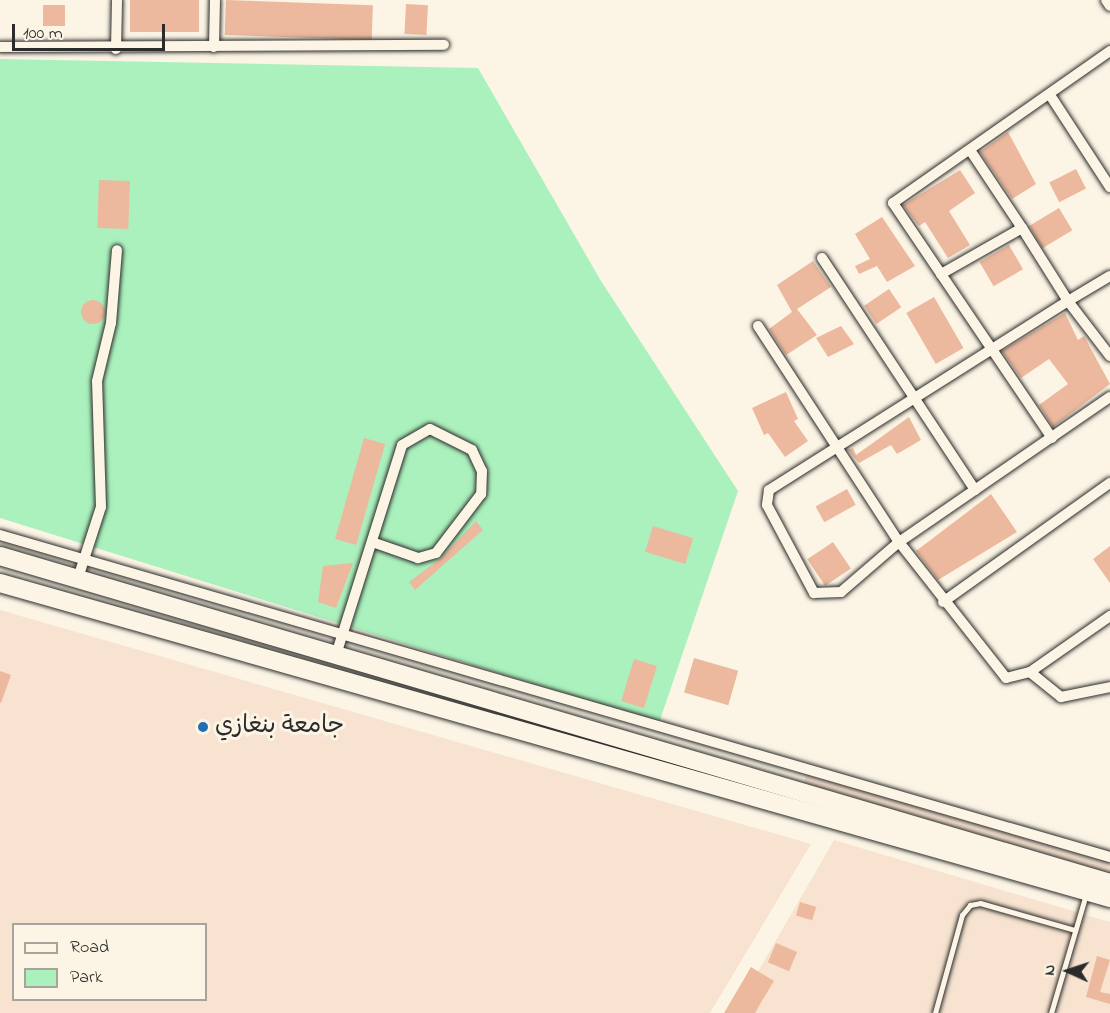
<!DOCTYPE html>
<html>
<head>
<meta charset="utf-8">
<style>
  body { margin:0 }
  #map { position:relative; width:1110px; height:1013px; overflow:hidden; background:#fcf5e5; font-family:"Indie Flower","Playpen Sans Arabic",sans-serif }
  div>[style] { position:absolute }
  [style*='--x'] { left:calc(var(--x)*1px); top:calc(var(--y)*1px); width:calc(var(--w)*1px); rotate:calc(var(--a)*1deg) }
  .built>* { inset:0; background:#f7e3d0 }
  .green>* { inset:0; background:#abf1bd }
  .building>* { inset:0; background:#ecb99e; transform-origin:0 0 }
  .round { border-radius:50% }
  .roads { filter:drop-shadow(0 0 2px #2b2b2b) drop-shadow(0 0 2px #2b2b2b) }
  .lane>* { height:5px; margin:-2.5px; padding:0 2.5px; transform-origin:2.5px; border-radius:2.5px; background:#fcf5e5 }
  .street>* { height:10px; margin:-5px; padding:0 5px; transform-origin:5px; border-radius:5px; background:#fcf5e5 }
  .highway>* { height:18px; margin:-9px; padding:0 9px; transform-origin:9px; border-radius:9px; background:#fcf5e5 }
  .dots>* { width:16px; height:16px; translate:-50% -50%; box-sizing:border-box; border:3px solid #fcf5e5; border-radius:50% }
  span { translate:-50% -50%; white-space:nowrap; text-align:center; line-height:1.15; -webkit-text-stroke:6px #fcf5e5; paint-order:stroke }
  .poi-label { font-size:24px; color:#2b2b2b }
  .left { translate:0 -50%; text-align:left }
  .legend { position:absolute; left:12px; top:923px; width:195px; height:78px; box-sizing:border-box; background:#fcf5e5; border:2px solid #a8a49b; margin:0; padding:8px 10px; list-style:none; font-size:18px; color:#2b2b2b }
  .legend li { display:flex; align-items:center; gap:12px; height:30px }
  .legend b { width:30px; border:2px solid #a8a49b }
  .north { position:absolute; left:1038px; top:941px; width:60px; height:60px; -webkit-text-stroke:4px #fcf5e5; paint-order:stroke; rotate:273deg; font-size:16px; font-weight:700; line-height:24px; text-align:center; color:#2b2b2b }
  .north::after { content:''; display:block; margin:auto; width:21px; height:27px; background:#2b2b2b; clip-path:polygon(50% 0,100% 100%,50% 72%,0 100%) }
  .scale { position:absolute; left:12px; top:24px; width:153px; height:27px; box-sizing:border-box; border:3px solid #2b2b2b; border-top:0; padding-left:8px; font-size:18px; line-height:21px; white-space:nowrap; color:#2b2b2b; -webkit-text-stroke:4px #fcf5e5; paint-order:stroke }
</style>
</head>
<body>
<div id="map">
  <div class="built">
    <div style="clip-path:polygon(evenodd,0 610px,811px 844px,710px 1013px,0 1013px,0 610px,14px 924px,206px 924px,206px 1000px,14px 1000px,14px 924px)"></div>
    <div style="clip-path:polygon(808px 768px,1110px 853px,1110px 878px,803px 786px)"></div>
    <div style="clip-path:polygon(834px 840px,1110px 922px,1110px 1013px,734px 1013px)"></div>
  </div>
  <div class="green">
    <div style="clip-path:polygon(0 59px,478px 68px,601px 281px,738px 491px,659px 723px,0 518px)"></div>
  </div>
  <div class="building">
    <div style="left:130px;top:0;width:69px;height:32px"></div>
    <div style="left:226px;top:0;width:147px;height:35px;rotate:2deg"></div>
    <div style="left:406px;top:4px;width:22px;height:30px;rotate:3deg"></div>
    <div style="left:43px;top:5px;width:22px;height:21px"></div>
    <div style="clip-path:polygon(1008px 132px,1036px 184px,1012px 199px,980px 152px)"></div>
    <div style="left:1076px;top:169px;width:22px;height:30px;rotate:63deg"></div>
    <div style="clip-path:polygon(960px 170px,975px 193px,949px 211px,970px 245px,948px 258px,925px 222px,919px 226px,903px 205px)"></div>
    <div style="left:99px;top:180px;width:31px;height:48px;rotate:2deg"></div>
    <div style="left:1059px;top:208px;width:26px;height:35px;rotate:59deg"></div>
    <div style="clip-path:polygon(882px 217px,915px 266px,887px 282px,877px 266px,859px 274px,855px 266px,870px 259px,855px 234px)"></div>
    <div style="left:1009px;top:245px;width:28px;height:34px;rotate:60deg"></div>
    <div style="clip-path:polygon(813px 261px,831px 287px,797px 309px,817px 335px,786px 355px,769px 329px,792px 312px,777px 285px)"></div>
    <div style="left:889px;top:289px;width:22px;height:30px;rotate:56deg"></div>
    <div style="left:934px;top:297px;width:59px;height:32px;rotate:60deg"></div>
    <div class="round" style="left:81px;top:300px;width:24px;height:24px"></div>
    <div style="clip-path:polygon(1065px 313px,1078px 340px,1084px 336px,1110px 384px,1053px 427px,1039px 405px,1068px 384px,1049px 359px,1021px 378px,1002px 351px)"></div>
    <div style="clip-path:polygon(841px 326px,854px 344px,828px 357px,816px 338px)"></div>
    <div style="clip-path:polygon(786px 392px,798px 419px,794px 421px,808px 441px,785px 457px,768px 433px,764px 435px,752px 408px)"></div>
    <div style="clip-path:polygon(909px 417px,921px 440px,897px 454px,891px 445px,859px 463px,848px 450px,853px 448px,856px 455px)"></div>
    <div style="left:364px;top:438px;width:22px;height:105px;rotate:16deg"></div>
    <div style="left:847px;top:489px;width:18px;height:36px;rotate:61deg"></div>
    <div style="clip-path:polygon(991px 494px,1017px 532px,938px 580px,916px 551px)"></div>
    <div style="clip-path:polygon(476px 521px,483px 530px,415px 590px,409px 582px,441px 558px)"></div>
    <div style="left:653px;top:526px;width:42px;height:27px;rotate:17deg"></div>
    <div style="left:833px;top:542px;width:32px;height:31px;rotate:56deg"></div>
    <div style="clip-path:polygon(1110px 546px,1110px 583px,1093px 559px)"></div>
    <div style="clip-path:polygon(353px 563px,336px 608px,318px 602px,323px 566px)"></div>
    <div style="left:694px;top:658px;width:46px;height:36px;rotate:16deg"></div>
    <div style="left:634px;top:659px;width:24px;height:44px;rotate:17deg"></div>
    <div style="clip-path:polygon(0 671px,11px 675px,1px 703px,0 703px)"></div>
    <div style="left:800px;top:902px;width:17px;height:14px;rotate:17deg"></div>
    <div style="left:776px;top:943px;width:23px;height:21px;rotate:23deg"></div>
    <div style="clip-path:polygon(1097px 956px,1110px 960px,1100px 992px,1110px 994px,1110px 1004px,1086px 997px)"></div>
    <div style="clip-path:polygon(751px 967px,774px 981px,763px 999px,755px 1013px,724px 1013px)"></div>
  </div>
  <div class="roads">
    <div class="lane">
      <div style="--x:935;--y:1013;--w:102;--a:-74.6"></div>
      <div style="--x:962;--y:915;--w:13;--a:-51"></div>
      <div style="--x:970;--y:905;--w:10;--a:-11"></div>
      <div style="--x:980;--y:903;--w:99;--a:15.9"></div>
      <div style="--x:1051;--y:1013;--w:124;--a:-73.6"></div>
    </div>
    <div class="street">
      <div style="--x:1106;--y:0;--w:7;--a:56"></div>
      <div style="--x:0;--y:47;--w:444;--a:-0.3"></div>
      <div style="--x:214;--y:47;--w:47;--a:-88.8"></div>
      <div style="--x:116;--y:49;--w:49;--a:-88.8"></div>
      <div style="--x:1110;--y:51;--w:265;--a:145"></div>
      <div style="--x:893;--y:203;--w:86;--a:55.9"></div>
      <div style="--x:941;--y:274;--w:93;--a:-29.6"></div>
      <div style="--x:1022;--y:228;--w:86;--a:57.8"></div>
      <div style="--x:1068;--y:301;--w:49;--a:-30.8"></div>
      <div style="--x:1050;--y:95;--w:110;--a:56.9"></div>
      <div style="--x:970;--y:150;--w:94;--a:56.3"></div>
      <div style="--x:822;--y:258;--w:278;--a:56.6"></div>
      <div style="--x:941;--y:274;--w:198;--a:55.9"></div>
      <div style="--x:758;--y:326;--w:258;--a:56.9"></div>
      <div style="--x:899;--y:542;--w:173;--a:51.8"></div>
      <div style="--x:1006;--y:678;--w:25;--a:-14"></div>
      <div style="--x:1030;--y:672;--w:98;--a:-35"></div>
      <div style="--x:1110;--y:356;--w:69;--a:-127.4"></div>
      <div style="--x:1068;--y:301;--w:354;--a:147.7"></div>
      <div style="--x:769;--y:490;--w:15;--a:98"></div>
      <div style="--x:767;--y:505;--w:100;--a:61.9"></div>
      <div style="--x:814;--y:593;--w:27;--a:-2"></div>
      <div style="--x:841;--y:592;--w:77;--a:-40.8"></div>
      <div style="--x:899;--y:542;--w:256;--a:-34.5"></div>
      <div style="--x:0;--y:535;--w:1156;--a:16.18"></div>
      <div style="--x:78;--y:578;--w:75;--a:-72.1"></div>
      <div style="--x:101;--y:507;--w:126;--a:-91.8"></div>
      <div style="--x:97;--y:381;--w:60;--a:-76.4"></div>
      <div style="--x:111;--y:323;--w:73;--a:-85.3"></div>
      <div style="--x:943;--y:602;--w:205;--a:-35.5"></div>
      <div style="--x:335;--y:658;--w:223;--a:-72.5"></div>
      <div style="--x:402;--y:445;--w:32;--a:-30"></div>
      <div style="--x:430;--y:429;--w:47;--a:26.6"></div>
      <div style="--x:472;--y:450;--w:23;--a:65"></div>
      <div style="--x:482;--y:471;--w:23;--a:92"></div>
      <div style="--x:481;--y:494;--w:74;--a:127.3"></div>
      <div style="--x:436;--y:553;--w:19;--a:164"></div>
      <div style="--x:418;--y:558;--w:49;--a:-160.8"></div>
      <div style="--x:1030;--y:672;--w:40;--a:39"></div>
      <div style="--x:1061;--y:697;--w:50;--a:-11.5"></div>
    </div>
    <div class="highway">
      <div style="--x:0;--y:556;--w:1157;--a:16.41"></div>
      <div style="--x:0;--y:583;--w:1154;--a:15.84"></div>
    </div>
  </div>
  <div class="dots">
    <div style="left:203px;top:727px;background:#1f6fb2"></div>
  </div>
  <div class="poi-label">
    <span class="left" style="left:215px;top:727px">جامعة بنغازي</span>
  </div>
  <ul class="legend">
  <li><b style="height:8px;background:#fcf5e5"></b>Road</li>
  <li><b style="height:16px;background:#abf1bd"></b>Park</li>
  </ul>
  <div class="north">N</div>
  <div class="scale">100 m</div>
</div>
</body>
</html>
